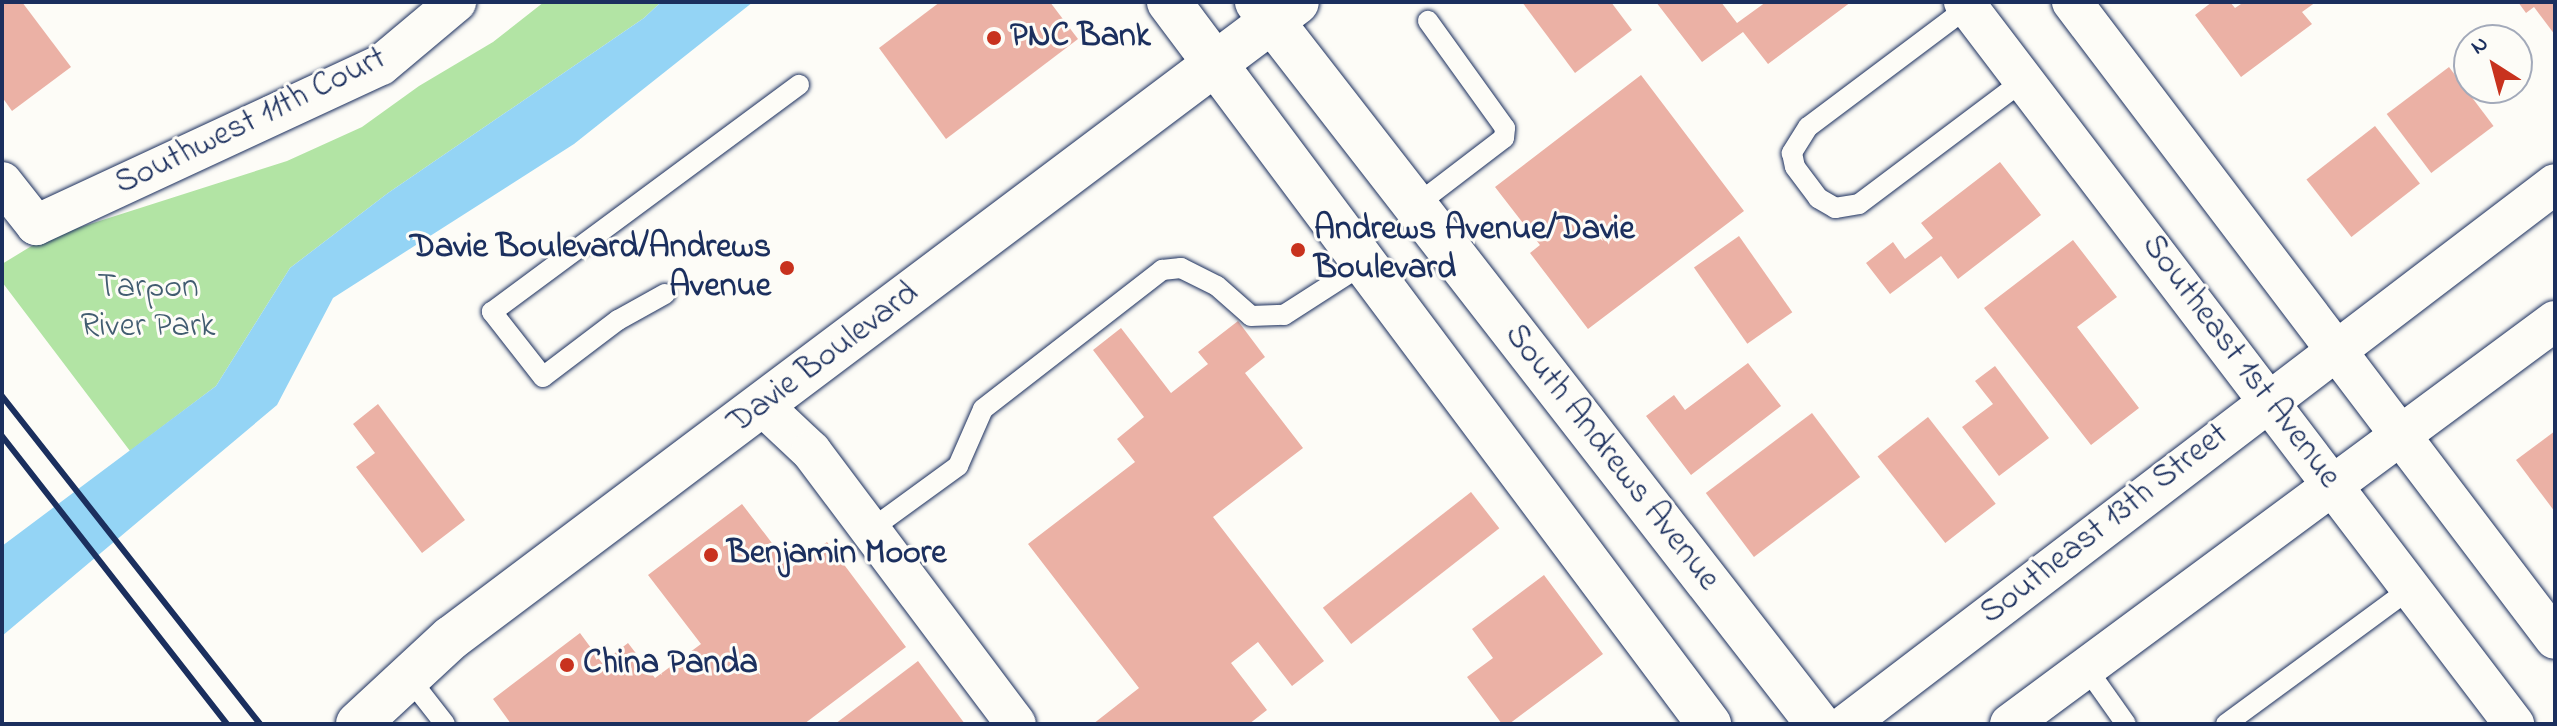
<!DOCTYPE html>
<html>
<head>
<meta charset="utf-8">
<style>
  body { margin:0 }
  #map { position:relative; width:2557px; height:726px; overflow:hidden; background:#fdfcf7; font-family:"Indie Flower",sans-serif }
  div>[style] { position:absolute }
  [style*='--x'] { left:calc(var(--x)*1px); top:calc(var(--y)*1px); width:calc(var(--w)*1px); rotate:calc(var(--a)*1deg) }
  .green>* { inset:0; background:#b2e4a4 }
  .water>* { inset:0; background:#94d4f5 }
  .building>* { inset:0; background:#ebb1a5; transform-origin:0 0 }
  .roads { filter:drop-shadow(0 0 2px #1b2f5e) drop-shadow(0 0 2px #1b2f5e) }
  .service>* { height:20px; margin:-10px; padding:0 10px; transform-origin:10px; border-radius:10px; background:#fdfcf7 }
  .minor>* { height:40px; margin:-20px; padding:0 20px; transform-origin:20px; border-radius:20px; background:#fdfcf7 }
  .secondary>* { height:44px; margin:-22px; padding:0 22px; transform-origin:22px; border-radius:22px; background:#fdfcf7 }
  .rail>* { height:6px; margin:-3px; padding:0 3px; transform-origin:3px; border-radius:3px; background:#1b2f5e }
  .dots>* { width:22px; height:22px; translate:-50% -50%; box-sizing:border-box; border:4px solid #fdfcf7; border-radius:50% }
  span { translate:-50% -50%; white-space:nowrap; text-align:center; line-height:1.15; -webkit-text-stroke:6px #fdfcf7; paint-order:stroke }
  .poi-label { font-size:34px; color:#1b2f5e; font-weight:700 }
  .left { translate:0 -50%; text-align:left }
  .right { translate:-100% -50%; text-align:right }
  .street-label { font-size:34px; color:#1b2f5e }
  .park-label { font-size:34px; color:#415c70 }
  .frame { position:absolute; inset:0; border:4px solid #1b2f5e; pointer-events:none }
  .north { position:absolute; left:2453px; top:24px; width:80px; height:80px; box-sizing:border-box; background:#fdfcf7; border:2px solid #a3aaba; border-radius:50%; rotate:324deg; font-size:22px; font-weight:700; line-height:32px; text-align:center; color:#1b2f5e }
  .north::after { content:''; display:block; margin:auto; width:28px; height:36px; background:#c8321e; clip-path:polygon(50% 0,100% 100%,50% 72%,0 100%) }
</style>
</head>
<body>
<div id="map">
  <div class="green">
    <div style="clip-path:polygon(544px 2px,661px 2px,644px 18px,388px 193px,290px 268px,216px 386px,130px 451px,2px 282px,2px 264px,43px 239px,287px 161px,362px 127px,419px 86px,493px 42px)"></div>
  </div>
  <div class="water">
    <div style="clip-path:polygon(661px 2px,753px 2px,574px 144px,333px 298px,277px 405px,2px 636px,2px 546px,216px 386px,290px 268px,388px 193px,644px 18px)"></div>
  </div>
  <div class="building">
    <div style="clip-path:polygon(2px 2px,22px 2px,71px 67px,12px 111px,2px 97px)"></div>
    <div style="clip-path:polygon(940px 2px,1050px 2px,1078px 39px,946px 139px,879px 48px)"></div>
    <div style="clip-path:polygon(1522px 2px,1611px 2px,1632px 30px,1575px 73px)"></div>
    <div style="clip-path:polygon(1656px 2px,1721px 2px,1737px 23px,1766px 2px,1851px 2px,1768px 64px,1743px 32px,1702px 62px)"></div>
    <div style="clip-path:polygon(2212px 2px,2230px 2px,2235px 8px,2244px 2px,2316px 2px,2302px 12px,2312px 24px,2241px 77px,2195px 15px)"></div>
    <div style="clip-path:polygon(2518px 2px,2555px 2px,2555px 35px,2534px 7px,2526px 13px)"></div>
    <div style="left:2449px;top:67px;width:74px;height:78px;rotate:53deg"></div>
    <div style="clip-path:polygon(1641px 75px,1744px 211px,1588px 329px,1530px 253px,1540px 245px,1495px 187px)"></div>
    <div style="left:2375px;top:126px;width:73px;height:87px;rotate:52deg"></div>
    <div style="clip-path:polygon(2000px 162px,2041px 215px,1958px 279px,1941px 256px,1890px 294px,1866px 263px,1893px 242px,1905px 259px,1933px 238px,1921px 223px)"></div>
    <div style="left:1739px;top:236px;width:93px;height:55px;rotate:55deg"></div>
    <div style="clip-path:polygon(2073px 240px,2117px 297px,2077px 327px,2139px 408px,2091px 445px,1984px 308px)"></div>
    <div style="clip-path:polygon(1238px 321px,1265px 357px,1245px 373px,1303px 448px,1213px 517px,1324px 661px,1292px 686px,1258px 642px,1231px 663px,1267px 710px,1249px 724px,1093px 724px,1139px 688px,1028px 544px,1135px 462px,1117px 439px,1144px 417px,1093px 350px,1121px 328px,1171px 393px,1208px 364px,1198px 352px)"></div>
    <div style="clip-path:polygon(1748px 363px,1781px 406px,1691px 475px,1646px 416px,1674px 395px,1685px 410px)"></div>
    <div style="clip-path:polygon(1995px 366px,2049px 438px,1999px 476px,1962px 427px,1993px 404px,1975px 381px)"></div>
    <div style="clip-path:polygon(378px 404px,465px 520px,422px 553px,356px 467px,375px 453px,353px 424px)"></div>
    <div style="left:1812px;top:413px;width:80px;height:133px;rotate:53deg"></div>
    <div style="left:1928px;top:417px;width:110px;height:64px;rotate:52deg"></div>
    <div style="clip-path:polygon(2555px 431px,2555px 512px,2516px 460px)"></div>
    <div style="left:1471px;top:492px;width:46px;height:188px;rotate:52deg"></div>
    <div style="clip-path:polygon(742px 504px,791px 568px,827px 542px,906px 647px,804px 724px,511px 724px,493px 699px,580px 633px,602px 663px,628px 643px,655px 678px,701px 644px,648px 575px)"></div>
    <div style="clip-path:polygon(1544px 575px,1603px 654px,1509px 724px,1502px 724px,1467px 677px,1493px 658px,1472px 629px)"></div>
    <div style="clip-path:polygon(918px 661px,965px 724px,835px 724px)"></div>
  </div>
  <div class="roads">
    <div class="service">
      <div style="--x:1968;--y:7;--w:200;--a:143.1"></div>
      <div style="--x:1808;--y:127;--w:31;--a:122"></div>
      <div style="--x:1792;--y:153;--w:14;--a:78"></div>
      <div style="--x:1795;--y:167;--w:39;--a:53"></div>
      <div style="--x:1818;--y:198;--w:20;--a:30"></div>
      <div style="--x:1835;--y:208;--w:24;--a:-9"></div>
      <div style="--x:1859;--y:204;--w:206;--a:-36.9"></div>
      <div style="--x:1415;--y:206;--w:112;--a:-37.4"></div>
      <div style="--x:1504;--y:138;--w:10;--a:-84"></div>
      <div style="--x:1505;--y:128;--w:132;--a:-125.7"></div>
      <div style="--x:665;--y:294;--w:54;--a:151"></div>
      <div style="--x:618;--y:320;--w:94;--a:142.8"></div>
      <div style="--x:543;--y:377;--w:83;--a:-128.1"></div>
      <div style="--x:492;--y:312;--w:382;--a:-36.5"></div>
      <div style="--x:870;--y:530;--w:109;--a:-36"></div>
      <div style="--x:958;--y:466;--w:62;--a:-66.3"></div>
      <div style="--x:983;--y:409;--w:227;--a:-37.8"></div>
      <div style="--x:1162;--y:270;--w:19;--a:-6"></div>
      <div style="--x:1181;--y:268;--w:40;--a:26.6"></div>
      <div style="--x:1217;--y:286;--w:45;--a:41.4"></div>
      <div style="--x:1251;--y:316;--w:33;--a:-2"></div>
      <div style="--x:1284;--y:315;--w:96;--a:-32.7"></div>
      <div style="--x:2087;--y:669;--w:67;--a:54.7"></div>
      <div style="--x:409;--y:678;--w:58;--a:52"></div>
      <div style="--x:2226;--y:724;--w:228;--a:-36.3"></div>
    </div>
    <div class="minor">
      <div style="--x:1964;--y:2;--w:908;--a:52.7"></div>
      <div style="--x:2072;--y:2;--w:799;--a:52.83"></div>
      <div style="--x:2;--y:182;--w:55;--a:51.7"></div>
      <div style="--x:36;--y:225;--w:380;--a:-24.9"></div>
      <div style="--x:381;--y:65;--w:98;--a:-40"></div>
      <div style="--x:763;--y:406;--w:66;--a:43.2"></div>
      <div style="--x:811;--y:451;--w:341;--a:53.1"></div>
      <div style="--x:1847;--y:724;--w:890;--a:-37.33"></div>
      <div style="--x:2010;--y:724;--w:678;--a:-36.48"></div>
    </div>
    <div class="secondary">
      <div style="--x:1169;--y:2;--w:902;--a:53.21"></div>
      <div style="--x:1257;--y:2;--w:914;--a:52.15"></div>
      <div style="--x:358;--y:724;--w:127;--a:-42.8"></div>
      <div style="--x:451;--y:638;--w:1058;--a:-36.93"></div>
    </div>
  </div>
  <div class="rail">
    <div style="--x:2;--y:396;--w:417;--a:51.8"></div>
    <div style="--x:2;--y:436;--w:365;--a:52"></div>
  </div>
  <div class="dots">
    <div style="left:994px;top:38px;background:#c8321e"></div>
    <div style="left:1298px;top:250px;background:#c8321e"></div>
    <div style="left:787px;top:268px;background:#c8321e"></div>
    <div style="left:711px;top:555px;background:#c8321e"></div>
    <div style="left:567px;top:665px;background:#c8321e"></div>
  </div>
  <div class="poi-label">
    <span class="left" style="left:1010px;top:38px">PNC Bank</span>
    <span class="left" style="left:1314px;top:250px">Andrews Avenue/Davie<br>Boulevard</span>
    <span class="right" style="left:771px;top:268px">Davie Boulevard/Andrews<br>Avenue</span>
    <span class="left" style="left:727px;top:555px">Benjamin Moore</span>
    <span class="left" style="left:583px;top:665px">China Panda</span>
  </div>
  <div class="street-label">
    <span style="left:251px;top:122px;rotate:-26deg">Southwest 11th Court</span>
    <span style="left:824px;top:359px;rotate:-37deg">Davie Boulevard</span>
    <span style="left:2240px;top:362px;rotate:53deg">Southeast 1st Avenue</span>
    <span style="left:1611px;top:458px;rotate:52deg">South Andrews Avenue</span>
    <span style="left:2105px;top:525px;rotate:-38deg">Southeast 13th Street</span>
  </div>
  <div class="park-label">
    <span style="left:148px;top:308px">Tarpon<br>River Park</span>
  </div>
  <div class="frame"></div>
  <div class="north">N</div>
</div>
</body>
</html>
